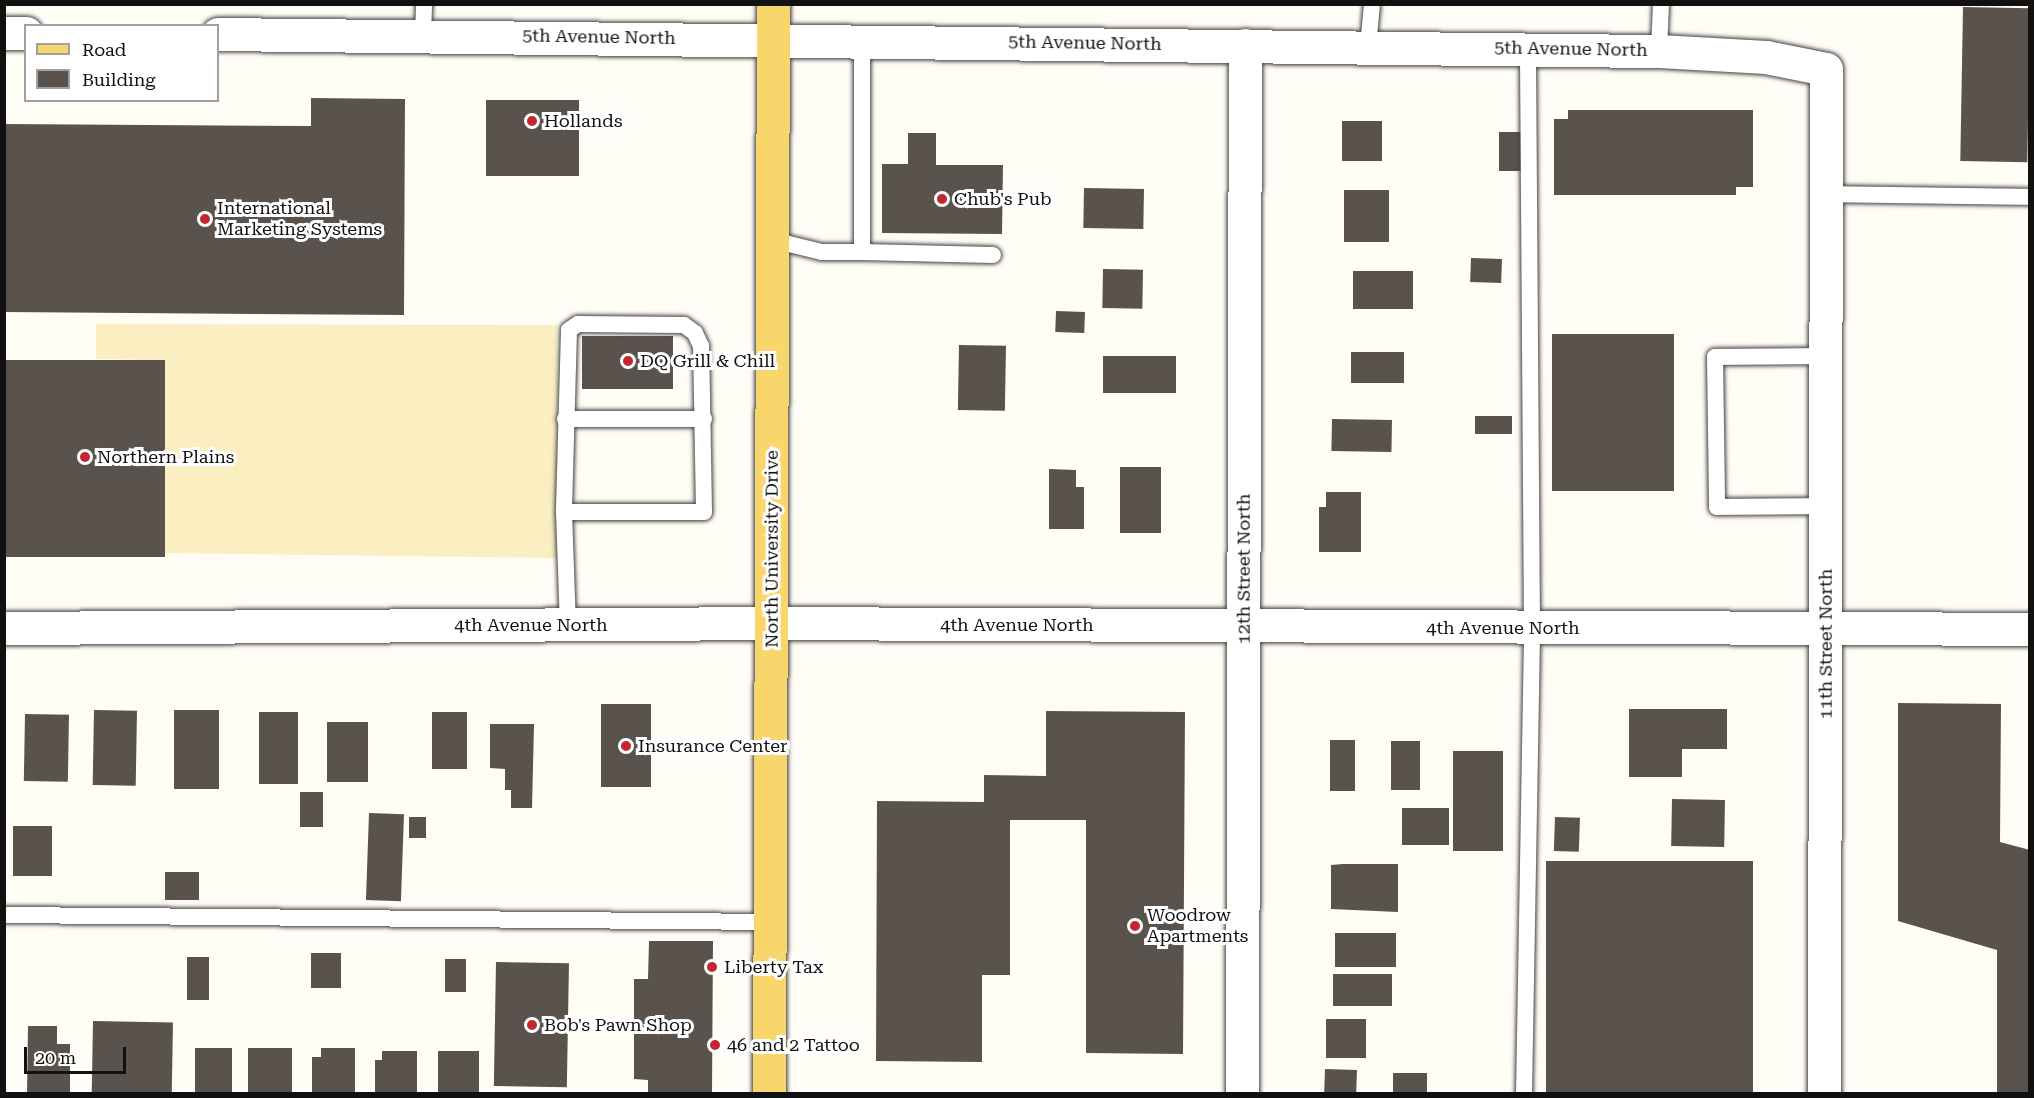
<!DOCTYPE html>
<html>
<head>
<meta charset="utf-8">
<style>
  body { margin:0 }
  #map { position:relative; width:2034px; height:1098px; overflow:hidden; background:#fffdf5; font-family:"Roboto Serif",serif }
  div>[style] { position:absolute }
  [style*='--x'] { left:calc(var(--x)*1px); top:calc(var(--y)*1px); width:calc(var(--w)*1px); rotate:calc(var(--a)*1deg) }
  .sand>* { inset:0; background:#fbeec1 }
  .building>* { inset:0; background:#5a524d; transform-origin:0 0 }
  .roads { filter:drop-shadow(0 0 2px #444) drop-shadow(0 0 2px #444) }
  .service>* { height:16px; margin:-8px; padding:0 8px; transform-origin:8px; border-radius:8px; background:#fff }
  .minor>* { height:33px; margin:-16.5px; padding:0 16.5px; transform-origin:16.5px; border-radius:16.5px; background:#fff }
  .tertiary>* { height:33px; margin:-16.5px; padding:0 16.5px; transform-origin:16.5px; border-radius:16.5px; background:#fff }
  .primary>* { height:33px; margin:-16.5px; padding:0 16.5px; transform-origin:16.5px; border-radius:16.5px; background:#f9d66b }
  .dots>* { width:16px; height:16px; translate:-50% -50%; box-sizing:border-box; border:3px solid #fff; border-radius:50% }
  span { translate:-50% -50%; white-space:nowrap; text-align:center; line-height:1.15; -webkit-text-stroke:6px #fff; paint-order:stroke }
  .street-label { font-size:18px; color:#111 }
  .poi-label { font-size:18px; color:#111 }
  .left { translate:0 -50%; text-align:left }
  .frame { position:absolute; inset:0; border:6px solid #111; pointer-events:none }
  .legend { position:absolute; left:24px; top:24px; width:195px; height:78px; box-sizing:border-box; background:#fff; border:2px solid #a0a0a0; margin:0; padding:8px 10px; list-style:none; font-size:18px; color:#111 }
  .legend li { display:flex; align-items:center; gap:12px; height:30px }
  .legend b { width:30px; border:2px solid #a0a0a0 }
  .scale { position:absolute; left:24px; top:1047px; width:102px; height:27px; box-sizing:border-box; border:3px solid #111; border-top:0; padding-left:8px; font-size:18px; line-height:21px; white-space:nowrap; color:#111; -webkit-text-stroke:4px #fff; paint-order:stroke }
</style>
</head>
<body>
<div id="map">
  <div class="sand">
    <div style="clip-path:polygon(96px 324px,557px 325px,557px 558px,164px 553px,165px 360px,96px 359px)"></div>
  </div>
  <div class="building">
    <div style="left:1963px;top:7px;width:67px;height:154px;rotate:1deg"></div>
    <div style="clip-path:polygon(311px 98px,405px 99px,404px 315px,4px 312px,4px 124px,311px 126px)"></div>
    <div style="left:486px;top:100px;width:93px;height:76px"></div>
    <div style="clip-path:polygon(1568px 110px,1753px 110px,1753px 187px,1736px 187px,1736px 195px,1554px 195px,1554px 119px,1568px 119px)"></div>
    <div style="left:1342px;top:121px;width:40px;height:40px"></div>
    <div style="left:1499px;top:132px;width:23px;height:39px"></div>
    <div style="clip-path:polygon(908px 133px,936px 133px,936px 165px,1003px 165px,1002px 234px,882px 233px,882px 164px,908px 164px)"></div>
    <div style="left:1084px;top:188px;width:60px;height:40px;rotate:1deg"></div>
    <div style="left:1344px;top:190px;width:45px;height:52px"></div>
    <div style="left:1471px;top:258px;width:31px;height:24px;rotate:2deg"></div>
    <div style="left:1103px;top:269px;width:40px;height:39px;rotate:1deg"></div>
    <div style="left:1353px;top:271px;width:60px;height:38px"></div>
    <div style="left:1056px;top:311px;width:29px;height:21px;rotate:2deg"></div>
    <div style="left:1552px;top:334px;width:122px;height:157px"></div>
    <div style="left:582px;top:336px;width:91px;height:53px"></div>
    <div style="left:959px;top:345px;width:47px;height:65px;rotate:1deg"></div>
    <div style="left:1351px;top:352px;width:53px;height:31px"></div>
    <div style="left:1103px;top:356px;width:73px;height:37px"></div>
    <div style="left:4px;top:360px;width:161px;height:197px"></div>
    <div style="left:1475px;top:416px;width:37px;height:18px"></div>
    <div style="left:1332px;top:419px;width:60px;height:32px;rotate:1deg"></div>
    <div style="left:1120px;top:467px;width:41px;height:66px"></div>
    <div style="clip-path:polygon(1049px 469px,1076px 470px,1076px 487px,1084px 487px,1084px 529px,1049px 529px)"></div>
    <div style="clip-path:polygon(1326px 492px,1361px 492px,1361px 552px,1319px 552px,1319px 507px,1326px 507px)"></div>
    <div style="clip-path:polygon(1898px 703px,2001px 704px,2000px 842px,2030px 850px,2030px 1094px,1997px 1094px,1997px 950px,1898px 921px)"></div>
    <div style="left:601px;top:704px;width:50px;height:83px"></div>
    <div style="clip-path:polygon(1629px 709px,1727px 709px,1727px 749px,1682px 749px,1682px 777px,1629px 777px)"></div>
    <div style="left:94px;top:710px;width:43px;height:75px;rotate:1deg"></div>
    <div style="left:174px;top:710px;width:45px;height:79px"></div>
    <div style="clip-path:polygon(1046px 711px,1185px 712px,1183px 1054px,1086px 1053px,1086px 820px,1010px 820px,1010px 975px,982px 975px,982px 1062px,876px 1061px,877px 801px,984px 802px,984px 775px,1046px 776px)"></div>
    <div style="left:259px;top:712px;width:39px;height:72px"></div>
    <div style="left:432px;top:712px;width:35px;height:57px"></div>
    <div style="left:25px;top:714px;width:44px;height:67px;rotate:1deg"></div>
    <div style="left:327px;top:722px;width:41px;height:60px"></div>
    <div style="clip-path:polygon(490px 724px,534px 724px,532px 808px,511px 808px,511px 790px,505px 790px,505px 769px,490px 768px)"></div>
    <div style="left:1330px;top:740px;width:25px;height:51px"></div>
    <div style="left:1391px;top:741px;width:29px;height:49px"></div>
    <div style="left:1453px;top:751px;width:50px;height:100px"></div>
    <div style="left:300px;top:792px;width:23px;height:35px"></div>
    <div style="left:1672px;top:799px;width:53px;height:47px;rotate:1deg"></div>
    <div style="left:1402px;top:808px;width:47px;height:37px"></div>
    <div style="left:369px;top:813px;width:35px;height:87px;rotate:2deg"></div>
    <div style="left:409px;top:817px;width:17px;height:21px"></div>
    <div style="left:1555px;top:817px;width:25px;height:34px;rotate:2deg"></div>
    <div style="left:13px;top:826px;width:39px;height:50px"></div>
    <div style="left:1546px;top:861px;width:207px;height:233px"></div>
    <div style="clip-path:polygon(1343px 864px,1398px 864px,1398px 912px,1331px 909px,1331px 865px)"></div>
    <div style="left:165px;top:872px;width:34px;height:28px"></div>
    <div style="left:1335px;top:933px;width:61px;height:34px"></div>
    <div style="clip-path:polygon(649px 941px,713px 941px,712px 1094px,648px 1094px,648px 1080px,634px 1079px,634px 979px,648px 979px)"></div>
    <div style="left:311px;top:953px;width:30px;height:35px"></div>
    <div style="left:187px;top:957px;width:22px;height:43px"></div>
    <div style="left:445px;top:959px;width:21px;height:33px"></div>
    <div style="left:496px;top:962px;width:73px;height:124px;rotate:1deg"></div>
    <div style="left:1333px;top:974px;width:59px;height:32px"></div>
    <div style="left:1326px;top:1019px;width:40px;height:39px"></div>
    <div style="left:93px;top:1021px;width:80px;height:73px;rotate:1deg"></div>
    <div style="clip-path:polygon(28px 1026px,57px 1026px,57px 1044px,70px 1044px,70px 1094px,27px 1094px)"></div>
    <div style="left:195px;top:1048px;width:37px;height:46px"></div>
    <div style="left:248px;top:1048px;width:44px;height:46px"></div>
    <div style="clip-path:polygon(321px 1048px,355px 1048px,355px 1094px,312px 1094px,312px 1057px,321px 1057px)"></div>
    <div style="clip-path:polygon(382px 1051px,417px 1051px,417px 1094px,375px 1094px,375px 1060px,382px 1060px)"></div>
    <div style="left:438px;top:1051px;width:41px;height:43px"></div>
    <div style="left:1325px;top:1069px;width:32px;height:25px;rotate:2deg"></div>
    <div style="left:1393px;top:1073px;width:34px;height:21px"></div>
  </div>
  <div class="roads">
    <div class="service">
      <div style="--x:423;--y:35;--w:31;--a:-88"></div>
      <div style="--x:862;--y:40;--w:212;--a:90"></div>
      <div style="--x:862;--y:252;--w:131;--a:1.3"></div>
      <div style="--x:1368;--y:47;--w:43;--a:-84.7"></div>
      <div style="--x:1659;--y:51;--w:47;--a:-87.6"></div>
      <div style="--x:1825;--y:194;--w:205;--a:0.8"></div>
      <div style="--x:773;--y:240;--w:50;--a:13.8"></div>
      <div style="--x:822;--y:252;--w:40;--a:0"></div>
      <div style="--x:1825;--y:356;--w:110;--a:179.5"></div>
      <div style="--x:1715;--y:357;--w:150;--a:89.2"></div>
      <div style="--x:1717;--y:507;--w:109;--a:-0.5"></div>
      <div style="--x:565;--y:419;--w:139;--a:0"></div>
      <div style="--x:564;--y:512;--w:140;--a:0"></div>
      <div style="--x:704;--y:512;--w:166;--a:-91"></div>
      <div style="--x:701;--y:346;--w:14;--a:-115"></div>
      <div style="--x:695;--y:333;--w:14;--a:-144"></div>
      <div style="--x:684;--y:325;--w:106;--a:-179.5"></div>
      <div style="--x:578;--y:324;--w:11;--a:146"></div>
      <div style="--x:569;--y:330;--w:182;--a:91.6"></div>
      <div style="--x:564;--y:512;--w:114;--a:88"></div>
      <div style="--x:4;--y:915;--w:766;--a:0.52"></div>
      <div style="--x:1524;--y:1094;--w:466;--a:-89"></div>
      <div style="--x:1532;--y:628;--w:580;--a:-90.4"></div>
    </div>
    <div class="minor">
      <div style="--x:4;--y:33;--w:22;--a:0"></div>
      <div style="--x:218;--y:34;--w:1441;--a:0.68"></div>
      <div style="--x:1659;--y:51;--w:107;--a:3.2"></div>
      <div style="--x:1766;--y:57;--w:61;--a:11.3"></div>
      <div style="--x:1826;--y:69;--w:1025;--a:90.11"></div>
      <div style="--x:4;--y:628;--w:768;--a:-0.37"></div>
      <div style="--x:1242;--y:1094;--w:1049;--a:-89.84"></div>
    </div>
    <div class="tertiary">
      <div style="--x:772;--y:623;--w:1258;--a:0.27"></div>
    </div>
    <div class="primary">
      <div style="--x:769;--y:1094;--w:1090;--a:-89.79"></div>
    </div>
  </div>
  <div class="dots">
    <div style="left:532px;top:121px;background:#c4262e"></div>
    <div style="left:942px;top:199px;background:#c4262e"></div>
    <div style="left:205px;top:219px;background:#c4262e"></div>
    <div style="left:628px;top:361px;background:#c4262e"></div>
    <div style="left:85px;top:457px;background:#c4262e"></div>
    <div style="left:626px;top:746px;background:#c4262e"></div>
    <div style="left:1135px;top:926px;background:#c4262e"></div>
    <div style="left:712px;top:967px;background:#c4262e"></div>
    <div style="left:532px;top:1025px;background:#c4262e"></div>
    <div style="left:715px;top:1045px;background:#c4262e"></div>
  </div>
  <div class="street-label">
    <span style="left:599px;top:37px;rotate:1deg">5th Avenue North</span>
    <span style="left:1085px;top:43px;rotate:1deg">5th Avenue North</span>
    <span style="left:1571px;top:49px;rotate:1deg">5th Avenue North</span>
    <span style="left:772px;top:549px;rotate:-90deg">North University Drive</span>
    <span style="left:1244px;top:569px;rotate:-90deg">12th Street North</span>
    <span style="left:531px;top:625px">4th Avenue North</span>
    <span style="left:1017px;top:625px">4th Avenue North</span>
    <span style="left:1503px;top:628px">4th Avenue North</span>
    <span style="left:1826px;top:644px;rotate:-90deg">11th Street North</span>
  </div>
  <div class="poi-label">
    <span class="left" style="left:544px;top:121px">Hollands</span>
    <span class="left" style="left:954px;top:199px">Chub's Pub</span>
    <span class="left" style="left:217px;top:219px">International<br>Marketing Systems</span>
    <span class="left" style="left:640px;top:361px">DQ Grill &amp; Chill</span>
    <span class="left" style="left:97px;top:457px">Northern Plains</span>
    <span class="left" style="left:638px;top:746px">Insurance Center</span>
    <span class="left" style="left:1147px;top:926px">Woodrow<br>Apartments</span>
    <span class="left" style="left:724px;top:967px">Liberty Tax</span>
    <span class="left" style="left:544px;top:1025px">Bob's Pawn Shop</span>
    <span class="left" style="left:727px;top:1045px">46 and 2 Tattoo</span>
  </div>
  <div class="frame"></div>
  <ul class="legend">
  <li><b style="height:8px;background:#f9d66b"></b>Road</li>
  <li><b style="height:16px;background:#5a524d"></b>Building</li>
  </ul>
  <div class="scale">20 m</div>
</div>
</body>
</html>
